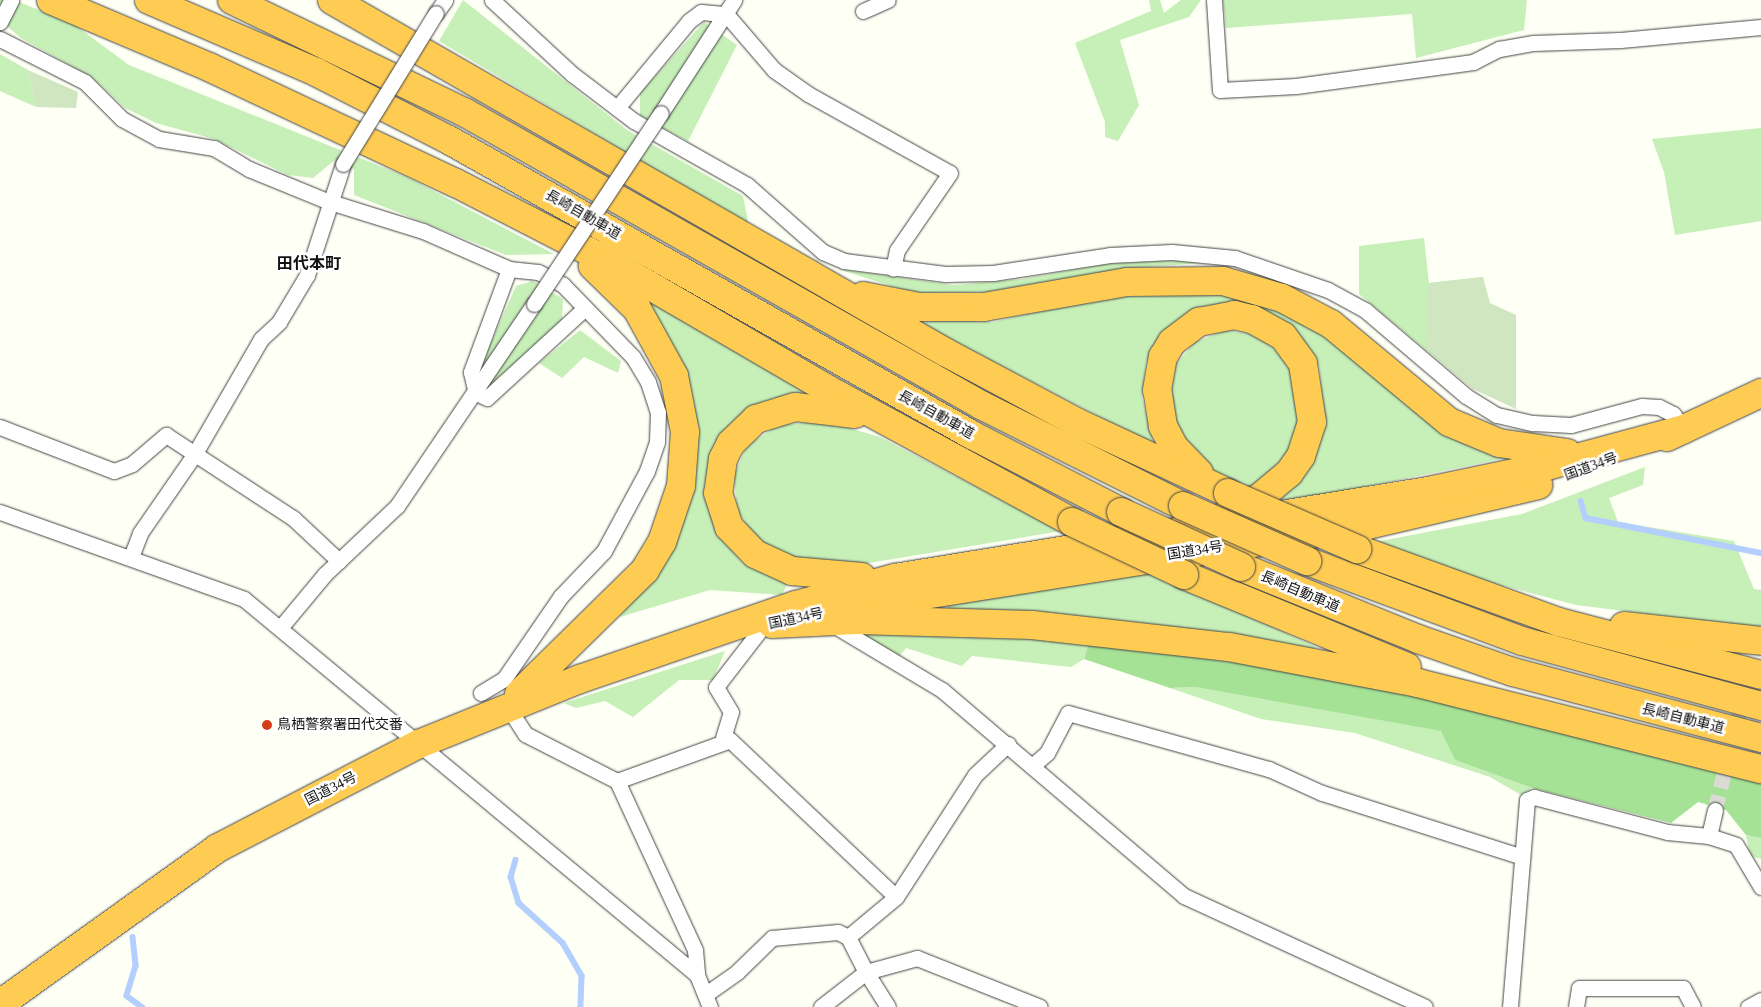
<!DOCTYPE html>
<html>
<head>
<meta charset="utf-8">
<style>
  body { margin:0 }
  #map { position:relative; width:1761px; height:1007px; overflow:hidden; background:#fefff5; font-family:"Times New Roman","Noto Sans JP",serif }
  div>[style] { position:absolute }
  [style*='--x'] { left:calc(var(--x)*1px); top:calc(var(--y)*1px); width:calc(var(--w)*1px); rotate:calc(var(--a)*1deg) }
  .green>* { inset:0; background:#c7efb8 }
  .forest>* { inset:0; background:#a5e295 }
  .cemetery>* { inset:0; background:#d0e6c1 }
  .stream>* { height:5.5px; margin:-2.75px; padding:0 2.75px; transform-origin:2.75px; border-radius:2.75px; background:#b3cffd }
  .street-tunnel>* { height:15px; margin-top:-7.5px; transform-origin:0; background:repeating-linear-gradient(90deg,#dadbd3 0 15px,transparent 0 23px) }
  .roads { filter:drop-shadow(0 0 1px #444) drop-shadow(0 0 1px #444) }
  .street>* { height:15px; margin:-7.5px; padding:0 7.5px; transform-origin:7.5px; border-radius:7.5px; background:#fff }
  .highway>* { height:28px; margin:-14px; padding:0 14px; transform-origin:14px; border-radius:14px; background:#ffcc53 }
  .bridges { filter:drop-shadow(0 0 1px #444) drop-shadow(0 0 1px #444) }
  .street-bridge>* { height:15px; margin:-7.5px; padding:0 7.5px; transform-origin:7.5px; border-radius:7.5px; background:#fff }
  .highway-bridge>* { height:28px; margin:-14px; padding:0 14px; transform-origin:14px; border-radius:14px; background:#ffcc53 }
  .dots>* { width:14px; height:14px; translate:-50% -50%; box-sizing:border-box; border:2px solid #fff; border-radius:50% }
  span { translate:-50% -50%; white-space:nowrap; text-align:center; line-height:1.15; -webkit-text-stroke:5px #fff; paint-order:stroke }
  .street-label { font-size:14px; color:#111 }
  .poi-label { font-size:14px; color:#111 }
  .left { translate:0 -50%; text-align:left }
  .quarter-label { font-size:16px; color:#111; font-weight:700 }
</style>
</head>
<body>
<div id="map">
  <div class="green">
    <div style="clip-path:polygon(0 0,14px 0,72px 23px,129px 65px,407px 177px,554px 254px,506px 255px,354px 195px,354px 169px,336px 159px,313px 178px,288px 175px,214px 139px,156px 123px,125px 108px,93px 78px,21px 38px,0 20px)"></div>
    <div style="clip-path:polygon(463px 0,627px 130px,743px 196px,749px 226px,439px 41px)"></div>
    <div style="clip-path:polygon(1149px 0,1160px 0,1164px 13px,1181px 0,1201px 0,1189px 17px,1120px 40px,1139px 105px,1118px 141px,1105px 137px,1105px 122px,1075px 43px,1151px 11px)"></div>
    <div style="clip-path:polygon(1223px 0,1527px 0,1524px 30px,1416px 58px,1412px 14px,1226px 28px)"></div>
    <div style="clip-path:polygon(704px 22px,737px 45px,688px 141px,640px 116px,640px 93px)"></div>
    <div style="clip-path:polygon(0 54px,28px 70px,36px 107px,0 91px)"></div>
    <div style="clip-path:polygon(1761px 128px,1761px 221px,1675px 235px,1664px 172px,1652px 139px)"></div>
    <div style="clip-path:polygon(1424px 238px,1429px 283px,1483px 277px,1473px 389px,1359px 294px,1359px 246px)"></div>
    <div style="clip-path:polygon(1139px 258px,1205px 263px,1145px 267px,989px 292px,913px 293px,838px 269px,955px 285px,1022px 279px)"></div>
    <div style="clip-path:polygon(533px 281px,563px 299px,562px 320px,491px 384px,479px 370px,516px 286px)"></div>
    <div style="clip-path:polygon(1137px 289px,1205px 289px,1269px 303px,1333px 337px,1412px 410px,1467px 443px,1516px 456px,1276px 505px,1308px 467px,1325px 421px,1319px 366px,1294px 330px,1168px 328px,1146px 362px,1142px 398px,1154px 445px,923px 325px,928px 319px,993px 322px)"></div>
    <div style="clip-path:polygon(648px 299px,804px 386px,802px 394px,757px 404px,718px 437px,705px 486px,716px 532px,742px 562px,788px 582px,782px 595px,710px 590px,620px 617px,673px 543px,693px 413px,677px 353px,646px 307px)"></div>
    <div style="clip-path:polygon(580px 330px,621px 361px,618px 373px,584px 357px,562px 378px,539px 363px)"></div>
    <div style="clip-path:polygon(1226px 330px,1261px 336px,1290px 364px,1299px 412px,1294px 440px,1278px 468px,1249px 490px,1209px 471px,1179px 432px,1171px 397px,1176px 364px,1195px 342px)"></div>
    <div style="clip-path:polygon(825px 421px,880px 437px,1061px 531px,839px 568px,794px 560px,757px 541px,737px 510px,734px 475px,747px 445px,779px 425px)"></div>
    <div style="clip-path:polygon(1645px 467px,1643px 485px,1609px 498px,1618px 522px,1734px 541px,1754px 589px,1761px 590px,1761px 628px,1576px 605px,1467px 576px,1375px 542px,1522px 514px)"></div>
    <div style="clip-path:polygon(1152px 572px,1316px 647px,1312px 651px,1132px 622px,949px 611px,947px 604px)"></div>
    <div style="clip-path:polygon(881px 627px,1089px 643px,1084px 659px,1071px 667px,972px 656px,962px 666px,906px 648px,897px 659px,857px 636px)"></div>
    <div style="clip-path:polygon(725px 651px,713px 680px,679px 680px,633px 717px,605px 701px,576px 708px,564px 703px)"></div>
    <div style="clip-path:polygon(1195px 687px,1442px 731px,1455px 760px,1532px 788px,1521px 795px,1490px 777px,1355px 733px,1261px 719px,1170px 688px)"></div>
    <div style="clip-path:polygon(1746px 835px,1761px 838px,1761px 859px,1750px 856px)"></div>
  </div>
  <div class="forest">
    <div style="clip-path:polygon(1089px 643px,1259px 666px,1464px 705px,1761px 782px,1761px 838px,1746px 835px,1726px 810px,1698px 802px,1671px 823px,1532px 788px,1455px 760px,1441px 731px,1195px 687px,1170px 688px,1084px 659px)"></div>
  </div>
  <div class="cemetery">
    <div style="clip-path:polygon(28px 70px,78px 92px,76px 108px,36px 107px)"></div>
    <div style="clip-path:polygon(1483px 277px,1490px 303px,1516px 315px,1516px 409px,1473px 389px,1425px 347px,1429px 283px)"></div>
  </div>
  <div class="stream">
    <div style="--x:1581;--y:501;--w:18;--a:74"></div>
    <div style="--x:1586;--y:518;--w:178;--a:11.3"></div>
    <div style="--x:516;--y:860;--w:18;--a:106"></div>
    <div style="--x:511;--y:877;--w:27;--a:73"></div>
    <div style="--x:519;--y:903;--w:59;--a:42.3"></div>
    <div style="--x:563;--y:943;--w:38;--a:60"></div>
    <div style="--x:582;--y:976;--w:31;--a:92"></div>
    <div style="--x:133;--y:937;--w:29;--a:84"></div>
    <div style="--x:136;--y:966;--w:31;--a:107"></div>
    <div style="--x:127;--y:996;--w:19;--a:36"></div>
  </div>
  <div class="street-tunnel">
    <div style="--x:1715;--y:810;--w:180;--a:-75.9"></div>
  </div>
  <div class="roads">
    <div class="street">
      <div style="--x:492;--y:0;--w:109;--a:42.8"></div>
      <div style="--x:572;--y:74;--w:78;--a:37.2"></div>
      <div style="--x:634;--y:121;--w:130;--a:29.5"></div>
      <div style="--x:747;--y:185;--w:101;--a:41.4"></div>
      <div style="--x:823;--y:252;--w:23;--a:23"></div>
      <div style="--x:844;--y:261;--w:102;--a:7.3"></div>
      <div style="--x:945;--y:274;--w:48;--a:-1.2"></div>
      <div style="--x:993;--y:273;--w:118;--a:-8.7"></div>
      <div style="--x:1110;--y:255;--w:62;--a:-2.8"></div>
      <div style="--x:1172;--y:252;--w:63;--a:5.4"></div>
      <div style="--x:1235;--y:258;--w:98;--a:19"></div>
      <div style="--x:1328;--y:290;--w:42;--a:28.4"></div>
      <div style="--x:1365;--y:310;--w:133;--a:40.4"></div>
      <div style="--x:1466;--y:396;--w:36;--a:32"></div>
      <div style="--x:1497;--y:415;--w:37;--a:13"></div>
      <div style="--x:1533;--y:423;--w:38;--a:3"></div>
      <div style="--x:1571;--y:425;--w:73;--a:-15"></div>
      <div style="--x:1642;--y:406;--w:17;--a:3"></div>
      <div style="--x:1659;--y:407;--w:16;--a:27"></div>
      <div style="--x:1673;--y:414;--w:19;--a:54"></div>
      <div style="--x:1214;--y:0;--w:90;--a:86.2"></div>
      <div style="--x:1220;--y:90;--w:76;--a:-3"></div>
      <div style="--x:1296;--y:86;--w:179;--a:-7.7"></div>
      <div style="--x:1473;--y:62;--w:29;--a:-27"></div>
      <div style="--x:1499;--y:49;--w:35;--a:-10"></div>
      <div style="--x:1533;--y:43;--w:87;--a:-2"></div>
      <div style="--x:1620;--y:40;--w:142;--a:-5.3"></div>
      <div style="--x:863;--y:11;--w:27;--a:-24"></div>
      <div style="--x:436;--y:13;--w:16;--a:-55"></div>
      <div style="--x:0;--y:22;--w:25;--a:-63"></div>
      <div style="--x:0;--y:39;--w:95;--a:26.8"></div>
      <div style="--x:85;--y:82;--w:52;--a:45"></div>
      <div style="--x:122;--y:119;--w:42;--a:28.4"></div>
      <div style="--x:159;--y:139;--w:56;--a:9.3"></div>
      <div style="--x:214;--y:148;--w:41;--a:31"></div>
      <div style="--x:249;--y:169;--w:84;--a:22.3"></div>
      <div style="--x:327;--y:201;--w:101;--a:17.4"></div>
      <div style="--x:423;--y:231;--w:94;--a:23.8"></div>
      <div style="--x:509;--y:269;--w:29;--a:6"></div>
      <div style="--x:538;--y:272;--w:28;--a:27"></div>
      <div style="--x:563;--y:285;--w:100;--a:45.8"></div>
      <div style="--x:633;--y:357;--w:29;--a:59"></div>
      <div style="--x:648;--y:382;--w:32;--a:72"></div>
      <div style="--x:658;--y:412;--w:30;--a:92"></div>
      <div style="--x:657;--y:442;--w:31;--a:109"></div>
      <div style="--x:647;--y:471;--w:91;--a:118.3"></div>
      <div style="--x:604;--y:551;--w:62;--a:133.7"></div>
      <div style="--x:561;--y:596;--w:101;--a:124.5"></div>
      <div style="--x:504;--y:679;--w:27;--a:149"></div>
      <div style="--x:617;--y:108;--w:113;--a:-50.4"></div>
      <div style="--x:689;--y:21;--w:15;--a:-37"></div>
      <div style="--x:701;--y:12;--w:25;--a:5"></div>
      <div style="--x:726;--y:14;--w:74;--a:49.4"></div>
      <div style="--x:774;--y:70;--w:42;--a:35.2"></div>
      <div style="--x:808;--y:94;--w:162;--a:29.1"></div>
      <div style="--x:950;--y:173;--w:93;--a:124.5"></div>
      <div style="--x:897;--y:250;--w:19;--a:102"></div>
      <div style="--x:661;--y:113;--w:135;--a:-57.1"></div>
      <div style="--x:509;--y:269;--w:110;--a:110.3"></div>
      <div style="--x:471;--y:372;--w:22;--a:77"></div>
      <div style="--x:476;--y:393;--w:12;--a:24"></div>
      <div style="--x:487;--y:398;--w:133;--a:-42.6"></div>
      <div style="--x:0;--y:427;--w:122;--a:21.1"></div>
      <div style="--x:114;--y:471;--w:19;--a:-21"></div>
      <div style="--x:132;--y:464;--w:45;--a:-40.5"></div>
      <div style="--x:166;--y:435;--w:152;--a:33.2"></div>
      <div style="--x:293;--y:518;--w:63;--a:43.1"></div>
      <div style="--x:0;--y:512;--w:259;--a:19.6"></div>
      <div style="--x:244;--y:599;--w:572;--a:39.68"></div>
      <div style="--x:684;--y:964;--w:17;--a:40"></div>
      <div style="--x:697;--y:975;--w:35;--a:68"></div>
      <div style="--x:131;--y:557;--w:26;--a:-69"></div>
      <div style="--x:140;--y:533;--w:95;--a:-55.3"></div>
      <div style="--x:194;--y:455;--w:134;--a:-60"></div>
      <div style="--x:261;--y:339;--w:25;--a:-43"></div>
      <div style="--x:279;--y:322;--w:55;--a:-59.2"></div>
      <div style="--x:307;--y:275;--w:117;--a:-72"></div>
      <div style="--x:830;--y:623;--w:131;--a:30.9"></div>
      <div style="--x:942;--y:690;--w:318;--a:40.4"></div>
      <div style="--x:1184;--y:896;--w:265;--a:24.7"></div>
      <div style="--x:280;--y:628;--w:70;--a:-50.2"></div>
      <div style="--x:325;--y:574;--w:99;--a:-43.4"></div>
      <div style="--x:397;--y:506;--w:244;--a:-55.9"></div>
      <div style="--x:507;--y:706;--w:33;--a:57"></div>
      <div style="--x:525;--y:734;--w:103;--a:27.1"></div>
      <div style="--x:617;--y:781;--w:186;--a:65.2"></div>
      <div style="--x:695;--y:950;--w:25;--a:85"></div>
      <div style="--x:723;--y:738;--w:27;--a:-73"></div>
      <div style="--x:731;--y:712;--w:29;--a:-121"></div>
      <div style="--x:716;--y:687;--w:78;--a:-52.3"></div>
      <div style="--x:1008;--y:744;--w:45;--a:136.8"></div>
      <div style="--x:975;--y:775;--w:145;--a:122.9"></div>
      <div style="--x:896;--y:897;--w:62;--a:140.2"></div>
      <div style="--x:848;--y:937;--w:39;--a:63"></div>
      <div style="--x:866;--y:972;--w:53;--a:-15.4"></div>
      <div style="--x:917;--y:958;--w:132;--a:21.7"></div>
      <div style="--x:1032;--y:766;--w:20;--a:-41"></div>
      <div style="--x:1047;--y:753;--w:45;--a:-62.3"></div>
      <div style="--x:1068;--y:713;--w:209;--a:15.6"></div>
      <div style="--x:1269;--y:769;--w:58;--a:24.4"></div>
      <div style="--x:1322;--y:793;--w:210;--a:17.7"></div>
      <div style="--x:617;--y:781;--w:120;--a:-19.9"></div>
      <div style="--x:730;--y:740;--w:228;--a:43.4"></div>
      <div style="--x:1715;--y:810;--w:27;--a:103"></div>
      <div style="--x:1709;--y:836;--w:28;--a:18"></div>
      <div style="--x:1736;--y:845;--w:49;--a:59.2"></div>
      <div style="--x:706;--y:994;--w:38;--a:-35"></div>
      <div style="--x:737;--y:972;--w:49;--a:-44.2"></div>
      <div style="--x:772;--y:938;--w:66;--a:-5.2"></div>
      <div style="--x:838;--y:932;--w:11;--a:27"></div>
      <div style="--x:821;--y:1007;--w:57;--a:-37.9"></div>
      <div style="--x:866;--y:972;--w:41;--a:57.8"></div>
      <div style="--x:1510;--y:1007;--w:208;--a:-85.3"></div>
      <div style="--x:1527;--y:800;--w:8;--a:-23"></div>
      <div style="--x:1534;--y:797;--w:138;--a:14.7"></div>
      <div style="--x:1667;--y:832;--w:42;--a:5.4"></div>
      <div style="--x:1576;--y:1007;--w:19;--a:-81"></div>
      <div style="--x:1579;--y:988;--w:104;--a:0"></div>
      <div style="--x:1683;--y:988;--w:21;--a:62"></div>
      <div style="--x:1748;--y:1007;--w:15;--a:-28"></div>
    </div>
    <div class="highway">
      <div style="--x:51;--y:0;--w:172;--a:23"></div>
      <div style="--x:209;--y:67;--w:273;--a:25.2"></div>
      <div style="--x:456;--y:183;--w:166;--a:27.2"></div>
      <div style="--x:604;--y:259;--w:271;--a:30.2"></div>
      <div style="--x:838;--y:395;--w:266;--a:28.5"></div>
      <div style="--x:149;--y:0;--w:182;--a:23.3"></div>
      <div style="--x:316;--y:72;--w:149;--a:27.1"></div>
      <div style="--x:449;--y:140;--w:600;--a:29.43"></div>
      <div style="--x:972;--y:435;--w:168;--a:27.3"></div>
      <div style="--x:232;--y:0;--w:258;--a:25.8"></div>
      <div style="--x:464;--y:112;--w:594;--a:29.54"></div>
      <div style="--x:981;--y:405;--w:226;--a:26.6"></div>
      <div style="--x:332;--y:0;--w:707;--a:29.87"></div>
      <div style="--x:945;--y:352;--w:149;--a:28.1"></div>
      <div style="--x:1076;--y:422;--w:168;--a:25"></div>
      <div style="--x:863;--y:296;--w:57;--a:11.1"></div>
      <div style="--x:919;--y:307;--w:65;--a:0"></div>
      <div style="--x:984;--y:307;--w:145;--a:-9.9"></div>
      <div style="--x:1127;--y:282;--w:96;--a:-0.6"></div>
      <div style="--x:1223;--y:281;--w:61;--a:16.1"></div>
      <div style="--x:1282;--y:298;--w:55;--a:28"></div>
      <div style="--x:1331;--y:324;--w:153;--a:39.7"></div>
      <div style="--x:1449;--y:422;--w:54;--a:22.8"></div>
      <div style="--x:1499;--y:443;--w:69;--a:8.4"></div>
      <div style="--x:855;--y:414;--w:60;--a:-173.3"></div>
      <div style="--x:795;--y:407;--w:41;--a:162.9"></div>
      <div style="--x:756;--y:419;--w:35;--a:136"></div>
      <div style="--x:731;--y:443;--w:18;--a:117"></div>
      <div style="--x:723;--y:459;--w:34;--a:98"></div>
      <div style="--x:718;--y:493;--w:36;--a:72"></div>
      <div style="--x:729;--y:527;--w:37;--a:46"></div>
      <div style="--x:755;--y:554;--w:41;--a:24.7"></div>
      <div style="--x:792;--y:571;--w:70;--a:4.9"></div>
      <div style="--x:1667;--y:437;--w:104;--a:-25.1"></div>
      <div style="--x:1199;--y:473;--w:36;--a:-134"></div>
      <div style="--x:1174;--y:447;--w:24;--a:-118"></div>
      <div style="--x:1163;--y:426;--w:36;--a:-99"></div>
      <div style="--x:1157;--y:390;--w:34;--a:-80"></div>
      <div style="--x:1163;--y:357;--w:17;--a:-59"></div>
      <div style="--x:1172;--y:342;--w:34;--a:-37"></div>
      <div style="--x:1199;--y:322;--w:36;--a:-11"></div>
      <div style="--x:1234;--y:315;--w:18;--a:13"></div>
      <div style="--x:1252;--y:319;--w:35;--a:29"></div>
      <div style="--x:1283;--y:336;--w:34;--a:54"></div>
      <div style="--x:1303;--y:364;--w:59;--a:81.2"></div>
      <div style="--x:1312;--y:422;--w:36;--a:108"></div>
      <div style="--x:1301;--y:456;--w:21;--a:125"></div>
      <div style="--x:1289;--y:473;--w:39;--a:140"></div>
      <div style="--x:1259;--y:498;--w:31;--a:159"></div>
      <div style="--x:1357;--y:549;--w:215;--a:19.9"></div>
      <div style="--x:1559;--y:622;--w:209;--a:14.7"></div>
      <div style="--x:1307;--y:561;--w:229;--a:20.4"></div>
      <div style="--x:1522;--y:641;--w:248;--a:15.2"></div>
      <div style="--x:1241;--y:567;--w:191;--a:22.1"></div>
      <div style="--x:1418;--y:639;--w:101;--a:19.2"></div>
      <div style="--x:1513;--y:672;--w:257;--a:14.9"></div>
      <div style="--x:1184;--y:575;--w:241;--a:22.4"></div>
      <div style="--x:855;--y:606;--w:519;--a:-8.97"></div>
      <div style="--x:1368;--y:525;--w:175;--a:-13.2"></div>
      <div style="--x:772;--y:624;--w:85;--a:-2.7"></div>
      <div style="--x:857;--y:620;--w:175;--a:1.6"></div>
      <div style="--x:1032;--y:625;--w:198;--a:6.4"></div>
      <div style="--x:1229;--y:647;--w:192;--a:10.8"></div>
      <div style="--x:1418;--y:683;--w:354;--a:14.1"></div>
      <div style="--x:1624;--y:626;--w:138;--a:6.2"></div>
      <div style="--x:519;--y:694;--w:177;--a:-44.5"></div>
      <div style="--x:645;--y:570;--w:33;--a:-59"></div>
      <div style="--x:662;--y:542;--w:59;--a:-71.3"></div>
      <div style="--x:681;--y:486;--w:54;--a:-85.8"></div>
      <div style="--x:685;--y:432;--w:57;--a:-101.1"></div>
      <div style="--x:674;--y:376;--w:77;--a:-118.9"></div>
      <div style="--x:637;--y:309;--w:62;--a:-135.7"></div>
      <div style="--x:0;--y:1004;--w:268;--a:-35.6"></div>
      <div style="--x:218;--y:848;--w:226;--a:-27.4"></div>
      <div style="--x:419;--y:744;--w:174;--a:-22"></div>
      <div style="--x:580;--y:679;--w:228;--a:-18.9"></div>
      <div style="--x:796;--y:605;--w:103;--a:-15.3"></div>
      <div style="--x:895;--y:578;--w:540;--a:-9.27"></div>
      <div style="--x:1428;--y:491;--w:122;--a:-11.9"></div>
      <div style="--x:1547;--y:466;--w:142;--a:-15.1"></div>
    </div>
  </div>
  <div class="bridges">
    <div class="street-bridge">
      <div style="--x:343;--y:164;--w:177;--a:-58.4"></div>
      <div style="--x:534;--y:304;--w:229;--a:-56.4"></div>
    </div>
    <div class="highway-bridge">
      <div style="--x:1228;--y:493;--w:141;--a:23.5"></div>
      <div style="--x:1183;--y:506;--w:136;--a:23.9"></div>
      <div style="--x:1121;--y:512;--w:132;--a:24.6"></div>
      <div style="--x:1072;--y:522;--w:124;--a:25.3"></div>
    </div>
  </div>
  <div class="dots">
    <div style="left:267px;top:725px;background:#d33d17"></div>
  </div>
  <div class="street-label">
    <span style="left:583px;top:215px;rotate:30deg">長崎自動車道</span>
    <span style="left:936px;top:415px;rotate:29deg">長崎自動車道</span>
    <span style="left:1591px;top:467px;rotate:-20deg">国道34号</span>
    <span style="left:1195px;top:551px;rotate:-9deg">国道34号</span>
    <span style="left:1300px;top:592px;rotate:23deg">長崎自動車道</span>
    <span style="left:796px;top:619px;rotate:-12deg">国道34号</span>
    <span style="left:1683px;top:719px;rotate:14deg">長崎自動車道</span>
    <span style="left:331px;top:789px;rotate:-27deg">国道34号</span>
  </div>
  <div class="poi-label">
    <span class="left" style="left:277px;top:725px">鳥栖警察署田代交番</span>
  </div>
  <div class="quarter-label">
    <span style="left:309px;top:264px">田代本町</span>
  </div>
</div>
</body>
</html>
